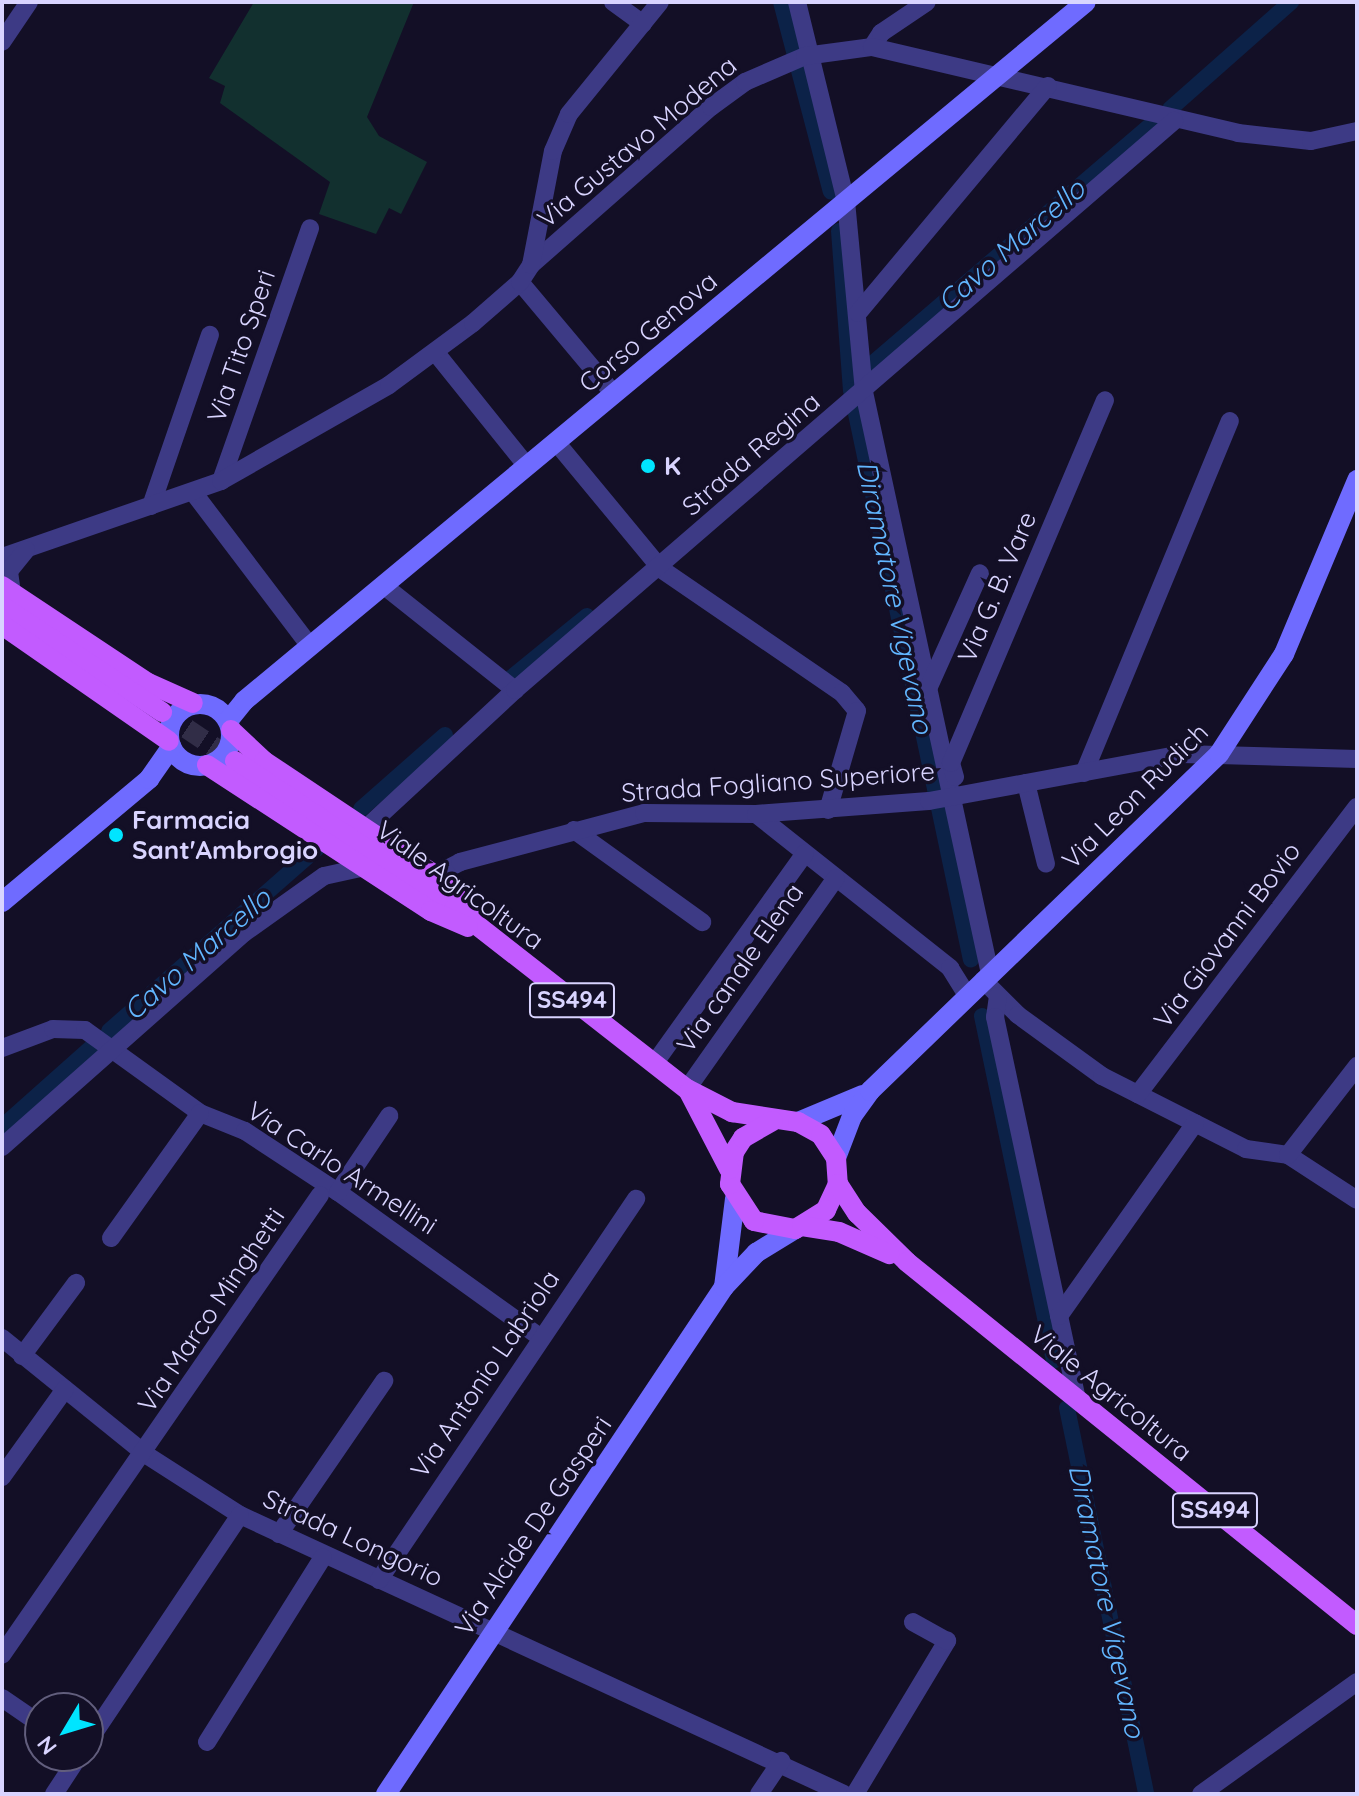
<!DOCTYPE html>
<html>
<head>
<meta charset="utf-8">
<style>
  body { margin:0 }
  #map { position:relative; width:1359px; height:1796px; overflow:hidden; background:#130f26; font-family:Quicksand,sans-serif }
  div>[style] { position:absolute }
  [style*='--x'] { left:calc(var(--x)*1px); top:calc(var(--y)*1px); width:calc(var(--w)*1px); rotate:calc(var(--a)*1deg) }
  .green>* { inset:0; background:#12302f }
  .canal>* { height:16px; margin:-8px; padding:0 8px; transform-origin:8px; border-radius:8px; background:#0c2248 }
  .primary-tunnel>* { height:20px; margin-top:-10px; transform-origin:0; background:repeating-linear-gradient(90deg,#312d47 0 20px,transparent 0 30px) }
  .minor>* { height:18px; margin:-9px; padding:0 9px; transform-origin:9px; border-radius:9px; background:#3d3a85 }
  .secondary>* { height:20px; margin:-10px; padding:0 10px; transform-origin:10px; border-radius:10px; background:#6f6bff }
  .secondary>.ring { margin:-10px; padding:0; box-sizing:content-box; background:none; border:20px solid #6f6bff; border-radius:50% }
  .primary>* { height:20px; margin:-10px; padding:0 10px; transform-origin:10px; border-radius:10px; background:#c25bff }
  .dots>* { width:22px; height:22px; translate:-50% -50%; box-sizing:border-box; border:4px solid #130f26; border-radius:50% }
  span { translate:-50% -50%; white-space:nowrap; text-align:center; line-height:1.15; -webkit-text-stroke:7px #130f26; paint-order:stroke }
  .shield-label span { padding:2px 6px; background:#130f26; border:2px solid; border-radius:6px; -webkit-text-stroke-width:0 }
  .shield-label { font-size:24px; color:#d9d4ff; font-weight:700 }
  .street-label { font-size:26px; color:#d9d4ff }
  .poi-label { font-size:26px; color:#d9d4ff; font-weight:700 }
  .left { translate:0 -50%; text-align:left }
  .water-label { font-size:28px; color:#62b6ff; font-style:italic }
  .frame { position:absolute; inset:0; border:4px solid #d9d4ff; pointer-events:none }
  .north { position:absolute; left:24px; top:1692px; width:80px; height:80px; box-sizing:border-box; background:#130f26; border:2px solid #625e7d; border-radius:50%; rotate:232deg; font-size:22px; font-weight:700; line-height:32px; text-align:center; color:#d9d4ff }
  .north::after { content:''; display:block; margin:auto; width:28px; height:36px; background:#00e5ff; clip-path:polygon(50% 0,100% 100%,50% 72%,0 100%) }
</style>
</head>
<body>
<div id="map">
  <div class="green">
    <div style="clip-path:polygon(254px 2px,414px 2px,367px 117px,379px 136px,427px 162px,401px 214px,389px 208px,376px 234px,319px 214px,330px 182px,220px 103px,225px 86px,209px 78px)"></div>
  </div>
  <div class="canal">
    <div style="--x:781;--y:2;--w:196;--a:75.3"></div>
    <div style="--x:1170;--y:109;--w:162;--a:-41.5"></div>
    <div style="--x:839;--y:231;--w:159;--a:85.7"></div>
    <div style="--x:851;--y:390;--w:582;--a:78.11"></div>
    <div style="--x:866;--y:369;--w:381;--a:-40.6"></div>
    <div style="--x:511;--y:678;--w:98;--a:-39.2"></div>
    <div style="--x:361;--y:809;--w:112;--a:-41.4"></div>
    <div style="--x:982;--y:1016;--w:352;--a:78.2"></div>
    <div style="--x:109;--y:1031;--w:282;--a:-41.3"></div>
    <div style="--x:2;--y:1127;--w:123;--a:-41.7"></div>
    <div style="--x:1067;--y:1408;--w:394;--a:78.4"></div>
  </div>
  <div class="primary-tunnel">
    <div style="--x:162;--y:712;--w:88;--a:33.9"></div>
  </div>
  <div class="minor">
    <div style="--x:613;--y:2;--w:37;--a:36"></div>
    <div style="--x:797;--y:2;--w:205;--a:76.2"></div>
    <div style="--x:846;--y:201;--w:192;--a:84.6"></div>
    <div style="--x:864;--y:392;--w:595;--a:77.78"></div>
    <div style="--x:2;--y:42;--w:48;--a:-56"></div>
    <div style="--x:872;--y:47;--w:17;--a:-57"></div>
    <div style="--x:881;--y:33;--w:55;--a:-34"></div>
    <div style="--x:531;--y:265;--w:240;--a:-41.3"></div>
    <div style="--x:711;--y:107;--w:42;--a:-36.3"></div>
    <div style="--x:745;--y:82;--w:65;--a:-23.4"></div>
    <div style="--x:805;--y:56;--w:68;--a:-7.7"></div>
    <div style="--x:872;--y:47;--w:376;--a:13.2"></div>
    <div style="--x:1238;--y:133;--w:73;--a:6.3"></div>
    <div style="--x:1311;--y:141;--w:47;--a:-12.3"></div>
    <div style="--x:520;--y:282;--w:146;--a:50"></div>
    <div style="--x:858;--y:313;--w:296;--a:-50.1"></div>
    <div style="--x:436;--y:353;--w:145;--a:51.2"></div>
    <div style="--x:556;--y:442;--w:165;--a:50.4"></div>
    <div style="--x:661;--y:569;--w:219;--a:34.4"></div>
    <div style="--x:842;--y:693;--w:23;--a:50"></div>
    <div style="--x:857;--y:711;--w:103;--a:106.3"></div>
    <div style="--x:221;--y:481;--w:268;--a:-70.6"></div>
    <div style="--x:193;--y:492;--w:193;--a:52.8"></div>
    <div style="--x:151;--y:506;--w:181;--a:-71"></div>
    <div style="--x:2;--y:557;--w:232;--a:-19.1"></div>
    <div style="--x:221;--y:481;--w:193;--a:-29.7"></div>
    <div style="--x:389;--y:385;--w:104;--a:-36.4"></div>
    <div style="--x:473;--y:323;--w:62;--a:-41.1"></div>
    <div style="--x:520;--y:282;--w:20;--a:-57"></div>
    <div style="--x:531;--y:265;--w:116;--a:-79.1"></div>
    <div style="--x:553;--y:151;--w:40;--a:-66.6"></div>
    <div style="--x:569;--y:114;--w:144;--a:-50.9"></div>
    <div style="--x:383;--y:585;--w:169;--a:38.5"></div>
    <div style="--x:12;--y:593;--w:22;--a:-98"></div>
    <div style="--x:9;--y:571;--w:27;--a:-51"></div>
    <div style="--x:927;--y:691;--w:129;--a:-65.8"></div>
    <div style="--x:1084;--y:773;--w:381;--a:-67.5"></div>
    <div style="--x:955;--y:777;--w:15;--a:-106"></div>
    <div style="--x:951;--y:763;--w:394;--a:-67"></div>
    <div style="--x:1026;--y:783;--w:83;--a:76.1"></div>
    <div style="--x:756;--y:814;--w:248;--a:38.4"></div>
    <div style="--x:950;--y:968;--w:32;--a:58"></div>
    <div style="--x:365;--y:829;--w:205;--a:-42.8"></div>
    <div style="--x:515;--y:690;--w:871;--a:-40.81"></div>
    <div style="--x:574;--y:830;--w:158;--a:35.7"></div>
    <div style="--x:435;--y:875;--w:28;--a:-27"></div>
    <div style="--x:460;--y:862;--w:190;--a:-14.9"></div>
    <div style="--x:644;--y:813;--w:112;--a:0.5"></div>
    <div style="--x:756;--y:814;--w:173;--a:-4.3"></div>
    <div style="--x:929;--y:801;--w:257;--a:-10.5"></div>
    <div style="--x:1182;--y:754;--w:175;--a:1.6"></div>
    <div style="--x:983;--y:980;--w:49;--a:45"></div>
    <div style="--x:1018;--y:1015;--w:104;--a:36"></div>
    <div style="--x:1102;--y:1076;--w:161;--a:26.9"></div>
    <div style="--x:1246;--y:1149;--w:42;--a:8.1"></div>
    <div style="--x:1288;--y:1155;--w:82;--a:33.1"></div>
    <div style="--x:998;--y:996;--w:21;--a:98"></div>
    <div style="--x:995;--y:1017;--w:391;--a:77.9"></div>
    <div style="--x:2;--y:1048;--w:54;--a:-20.4"></div>
    <div style="--x:53;--y:1029;--w:32;--a:2"></div>
    <div style="--x:85;--y:1030;--w:142;--a:35.8"></div>
    <div style="--x:200;--y:1113;--w:48;--a:21.8"></div>
    <div style="--x:245;--y:1131;--w:111;--a:33.3"></div>
    <div style="--x:338;--y:1192;--w:249;--a:35.7"></div>
    <div style="--x:654;--y:1064;--w:259;--a:-54.4"></div>
    <div style="--x:687;--y:1089;--w:258;--a:-54.8"></div>
    <div style="--x:1138;--y:1094;--w:361;--a:-52.7"></div>
    <div style="--x:2;--y:1147;--w:323;--a:-41.5"></div>
    <div style="--x:244;--y:933;--w:98;--a:-35.5"></div>
    <div style="--x:324;--y:876;--w:42;--a:-12.4"></div>
    <div style="--x:1288;--y:1155;--w:113;--a:-52.2"></div>
    <div style="--x:338;--y:1192;--w:92;--a:-56.1"></div>
    <div style="--x:111;--y:1238;--w:153;--a:-54.5"></div>
    <div style="--x:1059;--y:1316;--w:236;--a:-54.8"></div>
    <div style="--x:2;--y:1338;--w:184;--a:39"></div>
    <div style="--x:145;--y:1454;--w:113;--a:32.7"></div>
    <div style="--x:240;--y:1515;--w:665;--a:24.79"></div>
    <div style="--x:22;--y:1356;--w:91;--a:-53.5"></div>
    <div style="--x:2;--y:1477;--w:108;--a:-54.4"></div>
    <div style="--x:279;--y:1534;--w:186;--a:-55.5"></div>
    <div style="--x:379;--y:1580;--w:460;--a:-56"></div>
    <div style="--x:2;--y:1655;--w:559;--a:-55.34"></div>
    <div style="--x:2;--y:1698;--w:46;--a:34.4"></div>
    <div style="--x:88;--y:1742;--w:273;--a:-56.2"></div>
    <div style="--x:207;--y:1742;--w:218;--a:-57.9"></div>
    <div style="--x:54;--y:1794;--w:45;--a:-56.7"></div>
    <div style="--x:759;--y:1794;--w:40;--a:-56"></div>
    <div style="--x:855;--y:1794;--w:179;--a:-59"></div>
    <div style="--x:947;--y:1641;--w:39;--a:-151"></div>
    <div style="--x:1201;--y:1794;--w:192;--a:-35.7"></div>
  </div>
  <div class="secondary">
    <div class="ring" style="left:169px;top:704px;width:42px;height:42px"></div>
    <div style="--x:228;--y:721;--w:26;--a:-51"></div>
    <div style="--x:244;--y:701;--w:1094;--a:-39.7"></div>
    <div style="--x:2;--y:902;--w:192;--a:-39.9"></div>
    <div style="--x:149;--y:779;--w:39;--a:-55"></div>
    <div style="--x:798;--y:1122;--w:70;--a:-22.6"></div>
    <div style="--x:836;--y:1158;--w:45;--a:-69.1"></div>
    <div style="--x:852;--y:1116;--w:31;--a:-54"></div>
    <div style="--x:870;--y:1091;--w:485;--a:-44"></div>
    <div style="--x:1219;--y:754;--w:119;--a:-57"></div>
    <div style="--x:1284;--y:654;--w:189;--a:-67.2"></div>
    <div style="--x:724;--y:1287;--w:89;--a:-82.9"></div>
    <div style="--x:386;--y:1794;--w:609;--a:-56.31"></div>
    <div style="--x:724;--y:1287;--w:47;--a:-46.7"></div>
    <div style="--x:756;--y:1253;--w:46;--a:-31.6"></div>
  </div>
  <div class="primary">
    <div style="--x:2;--y:586;--w:175;--a:33.6"></div>
    <div style="--x:148;--y:683;--w:49;--a:24"></div>
    <div style="--x:2;--y:606;--w:192;--a:33.5"></div>
    <div style="--x:2;--y:625;--w:203;--a:34.8"></div>
    <div style="--x:231;--y:730;--w:45;--a:43.2"></div>
    <div style="--x:264;--y:761;--w:206;--a:33.7"></div>
    <div style="--x:435;--y:875;--w:49;--a:45.8"></div>
    <div style="--x:235;--y:761;--w:265;--a:33.8"></div>
    <div style="--x:455;--y:908;--w:294;--a:38"></div>
    <div style="--x:687;--y:1089;--w:51;--a:27.1"></div>
    <div style="--x:732;--y:1112;--w:67;--a:8.6"></div>
    <div style="--x:798;--y:1122;--w:26;--a:29"></div>
    <div style="--x:821;--y:1135;--w:27;--a:57"></div>
    <div style="--x:836;--y:1158;--w:26;--a:86"></div>
    <div style="--x:838;--y:1184;--w:29;--a:115"></div>
    <div style="--x:826;--y:1210;--w:36;--a:148"></div>
    <div style="--x:795;--y:1229;--w:42;--a:-169"></div>
    <div style="--x:754;--y:1221;--w:44;--a:-123"></div>
    <div style="--x:730;--y:1184;--w:32;--a:-83"></div>
    <div style="--x:734;--y:1152;--w:17;--a:-57"></div>
    <div style="--x:743;--y:1138;--w:34;--a:-30"></div>
    <div style="--x:207;--y:765;--w:267;--a:33.1"></div>
    <div style="--x:431;--y:911;--w:40;--a:23.4"></div>
    <div style="--x:689;--y:1092;--w:87;--a:62.5"></div>
    <div style="--x:838;--y:1184;--w:35;--a:57"></div>
    <div style="--x:857;--y:1213;--w:70;--a:44.4"></div>
    <div style="--x:907;--y:1262;--w:578;--a:38.89"></div>
    <div style="--x:802;--y:1226;--w:37;--a:9"></div>
    <div style="--x:839;--y:1232;--w:55;--a:23.7"></div>
  </div>
  <div class="dots">
    <div style="left:648px;top:466px;background:#00e5ff"></div>
    <div style="left:116px;top:835px;background:#00e5ff"></div>
  </div>
  <div class="shield-label">
    <span style="left:572px;top:1000px">SS494</span>
    <span style="left:1215px;top:1510px">SS494</span>
  </div>
  <div class="street-label">
    <span style="left:637px;top:142px;rotate:-40deg">Via Gustavo Modena</span>
    <span style="left:648px;top:332px;rotate:-40deg">Corso Genova</span>
    <span style="left:241px;top:346px;rotate:-71deg">Via Tito Speri</span>
    <span style="left:751px;top:454px;rotate:-41deg">Strada Regina</span>
    <span style="left:997px;top:587px;rotate:-67deg">Via G. B. Vare</span>
    <span style="left:778px;top:782px;rotate:-4deg">Strada Fogliano Superiore</span>
    <span style="left:1135px;top:796px;rotate:-45deg">Via Leon Rudich</span>
    <span style="left:460px;top:885px;rotate:36deg">Viale Agricoltura</span>
    <span style="left:1227px;top:935px;rotate:-53deg">Via Giovanni Bovio</span>
    <span style="left:740px;top:968px;rotate:-55deg">Via canale Elena</span>
    <span style="left:342px;top:1168px;rotate:33deg">Via Carlo Armellini</span>
    <span style="left:211px;top:1310px;rotate:-56deg">Via Marco Minghetti</span>
    <span style="left:485px;top:1374px;rotate:-56deg">Via Antonio Labriola</span>
    <span style="left:1111px;top:1393px;rotate:39deg">Viale Agricoltura</span>
    <span style="left:533px;top:1526px;rotate:-56deg">Via Alcide De Gasperi</span>
    <span style="left:353px;top:1538px;rotate:25deg">Strada Longorio</span>
  </div>
  <div class="poi-label">
    <span class="left" style="left:664px;top:466px">K</span>
    <span class="left" style="left:132px;top:835px">Farmacia<br>Sant'Ambrogio</span>
  </div>
  <div class="water-label">
    <span style="left:1011px;top:245px;rotate:-41deg">Cavo Marcello</span>
    <span style="left:895px;top:597px;rotate:78deg">Diramatore Vigevano</span>
    <span style="left:197px;top:954px;rotate:-41deg">Cavo Marcello</span>
    <span style="left:1107px;top:1601px;rotate:78deg">Diramatore Vigevano</span>
  </div>
  <div class="frame"></div>
  <div class="north">N</div>
</div>
</body>
</html>
